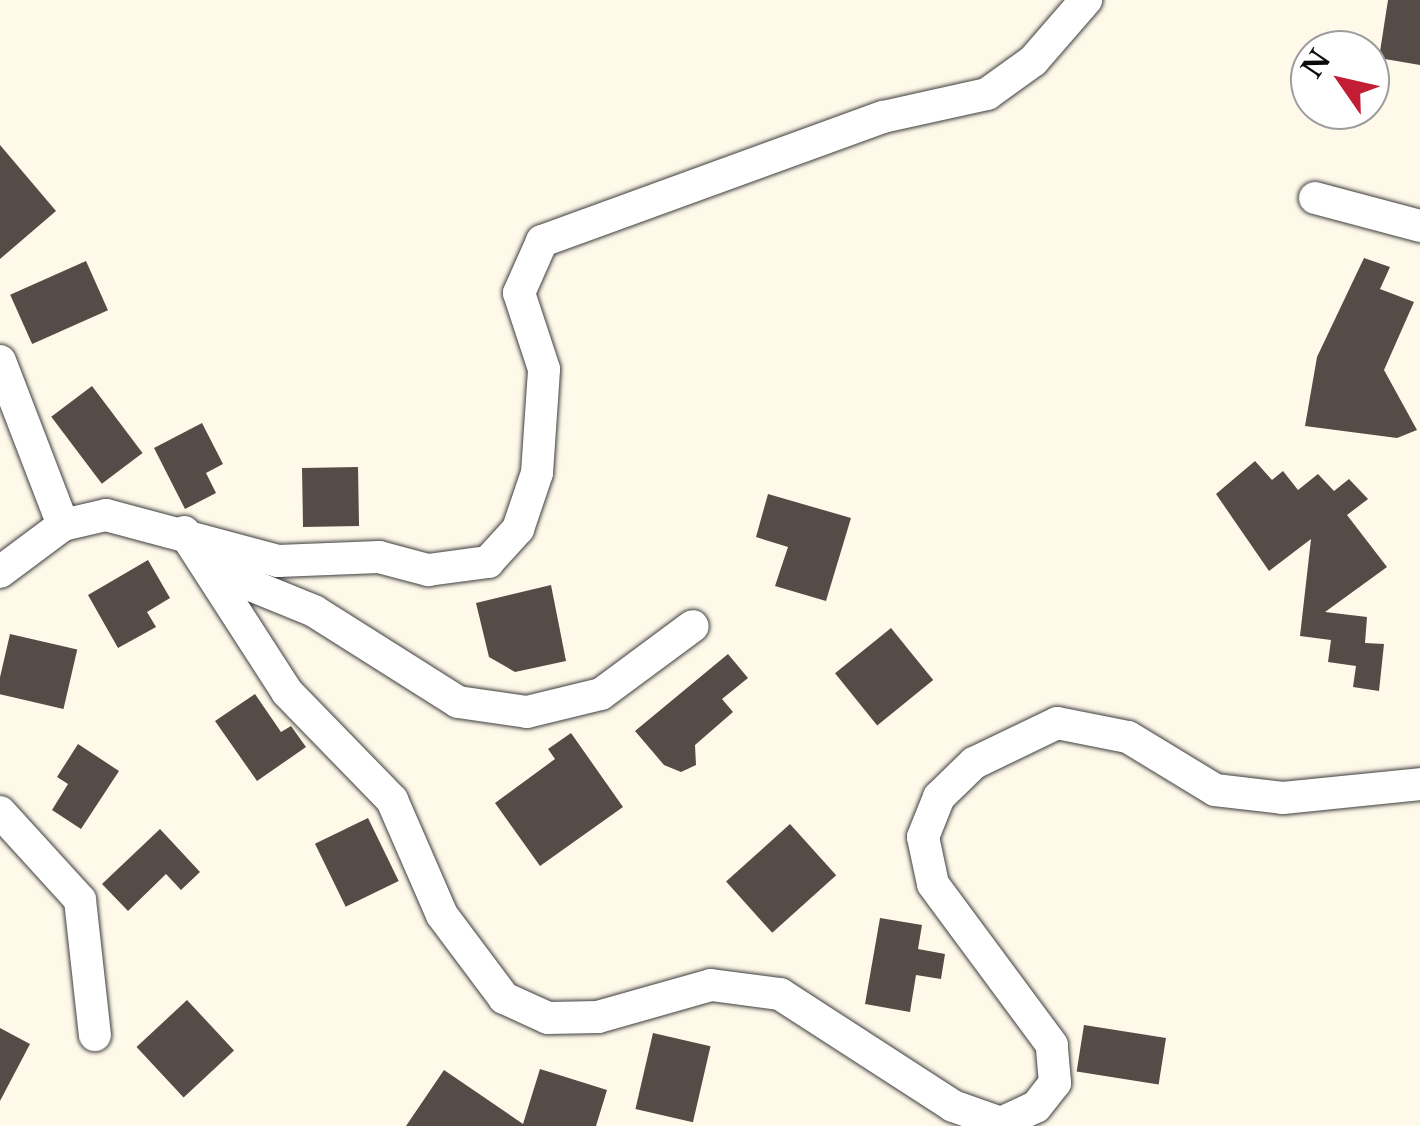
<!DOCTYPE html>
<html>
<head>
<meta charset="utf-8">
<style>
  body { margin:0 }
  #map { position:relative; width:1420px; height:1126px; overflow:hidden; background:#fff9ea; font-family:"Libre Baskerville",serif }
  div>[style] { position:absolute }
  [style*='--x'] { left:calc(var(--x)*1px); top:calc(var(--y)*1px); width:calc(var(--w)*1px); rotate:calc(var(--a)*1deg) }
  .building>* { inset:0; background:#554b47; transform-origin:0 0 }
  .roads { filter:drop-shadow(0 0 2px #3e3e3e) drop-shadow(0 0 2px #3e3e3e) }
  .street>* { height:32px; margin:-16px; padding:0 16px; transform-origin:16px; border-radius:16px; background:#fff }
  span { translate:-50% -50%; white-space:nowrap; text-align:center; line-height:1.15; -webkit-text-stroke:10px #fff; paint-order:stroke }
  .north { position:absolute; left:1290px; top:30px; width:100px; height:100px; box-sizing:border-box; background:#fff; border:2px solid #9d9d9d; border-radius:50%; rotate:304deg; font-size:28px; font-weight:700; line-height:40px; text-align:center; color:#0b0b0b }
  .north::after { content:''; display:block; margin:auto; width:35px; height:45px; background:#c31c35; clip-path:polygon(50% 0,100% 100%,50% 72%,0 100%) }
</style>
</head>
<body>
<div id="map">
  <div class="building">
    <div style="clip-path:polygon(1388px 0,1420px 0,1420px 65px,1379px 58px)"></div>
    <div style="clip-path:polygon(0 145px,56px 211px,0 259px)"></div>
    <div style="clip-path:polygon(1364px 258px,1390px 267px,1380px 289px,1414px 302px,1384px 370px,1417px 430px,1397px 438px,1305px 426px,1317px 357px)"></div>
    <div style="left:86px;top:261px;width:54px;height:83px;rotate:66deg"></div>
    <div style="left:92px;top:386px;width:84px;height:51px;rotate:53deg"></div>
    <div style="clip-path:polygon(202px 423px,223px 464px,206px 473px,216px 493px,185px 509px,154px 448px)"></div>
    <div style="clip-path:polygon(1255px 461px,1272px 480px,1283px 471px,1298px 490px,1318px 474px,1334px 491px,1349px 479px,1368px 499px,1347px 515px,1387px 567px,1325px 612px,1367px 617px,1365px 643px,1384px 644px,1379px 691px,1353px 687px,1356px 666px,1328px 662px,1331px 640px,1300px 636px,1311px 539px,1269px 571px,1216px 494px)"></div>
    <div style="left:358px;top:467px;width:59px;height:56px;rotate:89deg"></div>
    <div style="clip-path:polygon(768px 494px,851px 518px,826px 601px,775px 586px,788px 547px,756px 537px)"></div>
    <div style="clip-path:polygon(148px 560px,170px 598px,147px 612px,156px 627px,118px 648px,88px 595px)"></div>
    <div style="clip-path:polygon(551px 585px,566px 661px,515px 672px,489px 657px,476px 603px)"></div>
    <div style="left:891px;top:628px;width:67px;height:72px;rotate:51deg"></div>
    <div style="left:10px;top:634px;width:69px;height:61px;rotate:13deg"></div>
    <div style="clip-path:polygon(728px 654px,748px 678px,722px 699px,733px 712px,695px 745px,696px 765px,681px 772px,664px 765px,635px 731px)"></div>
    <div style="clip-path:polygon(255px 694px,281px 732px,291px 726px,306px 747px,257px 781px,215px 721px)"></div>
    <div style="clip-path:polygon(571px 733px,623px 807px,540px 866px,495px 803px,555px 759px,548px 749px)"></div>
    <div style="clip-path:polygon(78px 744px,119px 771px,81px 829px,52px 810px,68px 784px,57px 777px)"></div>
    <div style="left:368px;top:818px;width:70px;height:59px;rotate:64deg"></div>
    <div style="left:790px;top:824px;width:69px;height:86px;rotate:48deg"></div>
    <div style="clip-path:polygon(160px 829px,200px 872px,181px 890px,166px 874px,128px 911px,102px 884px)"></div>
    <div style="clip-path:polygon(880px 918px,922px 925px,918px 949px,945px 954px,941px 979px,916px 975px,910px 1012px,865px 1004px)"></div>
    <div style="left:187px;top:1000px;width:69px;height:69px;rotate:47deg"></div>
    <div style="left:1084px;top:1025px;width:83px;height:47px;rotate:9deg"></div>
    <div style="clip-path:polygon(0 1028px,30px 1044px,0 1101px)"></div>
    <div style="left:653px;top:1033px;width:59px;height:78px;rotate:13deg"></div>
    <div style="clip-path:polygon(540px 1069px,607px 1090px,596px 1126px,406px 1126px,444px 1070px,523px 1124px)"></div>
  </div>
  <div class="roads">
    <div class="street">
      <div style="--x:1315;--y:198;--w:109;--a:14.9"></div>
      <div style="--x:0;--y:361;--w:176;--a:69"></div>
      <div style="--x:184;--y:532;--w:190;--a:57.2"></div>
      <div style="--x:287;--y:692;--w:151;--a:45.8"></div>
      <div style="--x:392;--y:800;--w:125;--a:66.5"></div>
      <div style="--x:442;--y:915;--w:104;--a:53.2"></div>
      <div style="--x:504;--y:998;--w:48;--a:24.4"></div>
      <div style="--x:548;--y:1018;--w:50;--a:-1.1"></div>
      <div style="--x:598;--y:1017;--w:117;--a:-15.8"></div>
      <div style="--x:711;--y:985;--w:70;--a:7.4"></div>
      <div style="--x:780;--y:994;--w:206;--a:32.9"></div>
      <div style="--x:953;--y:1106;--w:51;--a:19.5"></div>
      <div style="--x:1001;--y:1123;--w:38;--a:-25"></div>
      <div style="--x:1036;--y:1107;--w:31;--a:-52"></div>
      <div style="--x:1055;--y:1083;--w:38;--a:-95"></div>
      <div style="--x:1052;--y:1045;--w:200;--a:-126.5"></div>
      <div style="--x:933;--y:884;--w:48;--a:-102"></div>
      <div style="--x:923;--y:837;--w:43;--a:-68.2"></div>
      <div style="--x:939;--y:797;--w:49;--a:-44.2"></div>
      <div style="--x:974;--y:763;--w:92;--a:-25.7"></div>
      <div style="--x:1057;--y:723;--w:72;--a:11.2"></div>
      <div style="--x:1128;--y:737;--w:102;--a:31.3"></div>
      <div style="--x:1215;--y:790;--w:68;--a:6.7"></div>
      <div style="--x:1283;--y:798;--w:138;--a:-5.8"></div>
      <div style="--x:216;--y:571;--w:106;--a:22.2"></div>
      <div style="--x:314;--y:611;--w:170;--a:32.3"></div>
      <div style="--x:458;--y:702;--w:70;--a:8.2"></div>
      <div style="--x:527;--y:712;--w:76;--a:-13.7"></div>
      <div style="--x:601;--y:694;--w:114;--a:-36.5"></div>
      <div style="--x:0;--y:572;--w:79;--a:-36.7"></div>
      <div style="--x:63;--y:525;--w:44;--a:-13.1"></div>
      <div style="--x:106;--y:515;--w:178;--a:15"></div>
      <div style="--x:278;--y:561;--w:101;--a:-2.3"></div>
      <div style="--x:379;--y:557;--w:51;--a:14.9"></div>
      <div style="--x:428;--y:570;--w:61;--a:-7.6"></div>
      <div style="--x:488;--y:562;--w:45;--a:-47.7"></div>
      <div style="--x:518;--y:529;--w:59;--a:-71.3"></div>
      <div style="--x:537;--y:473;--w:104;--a:-86.1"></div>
      <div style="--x:544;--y:369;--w:80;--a:-108.2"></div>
      <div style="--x:519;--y:293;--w:57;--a:-66.1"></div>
      <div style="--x:542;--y:241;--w:363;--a:-20"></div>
      <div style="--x:883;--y:117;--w:107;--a:-12.5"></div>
      <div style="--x:987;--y:94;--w:57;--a:-35.7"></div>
      <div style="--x:1033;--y:61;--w:81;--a:-49"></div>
      <div style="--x:0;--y:812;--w:119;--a:47.7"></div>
      <div style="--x:80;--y:900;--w:136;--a:83.7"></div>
    </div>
  </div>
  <div class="north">N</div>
</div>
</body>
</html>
